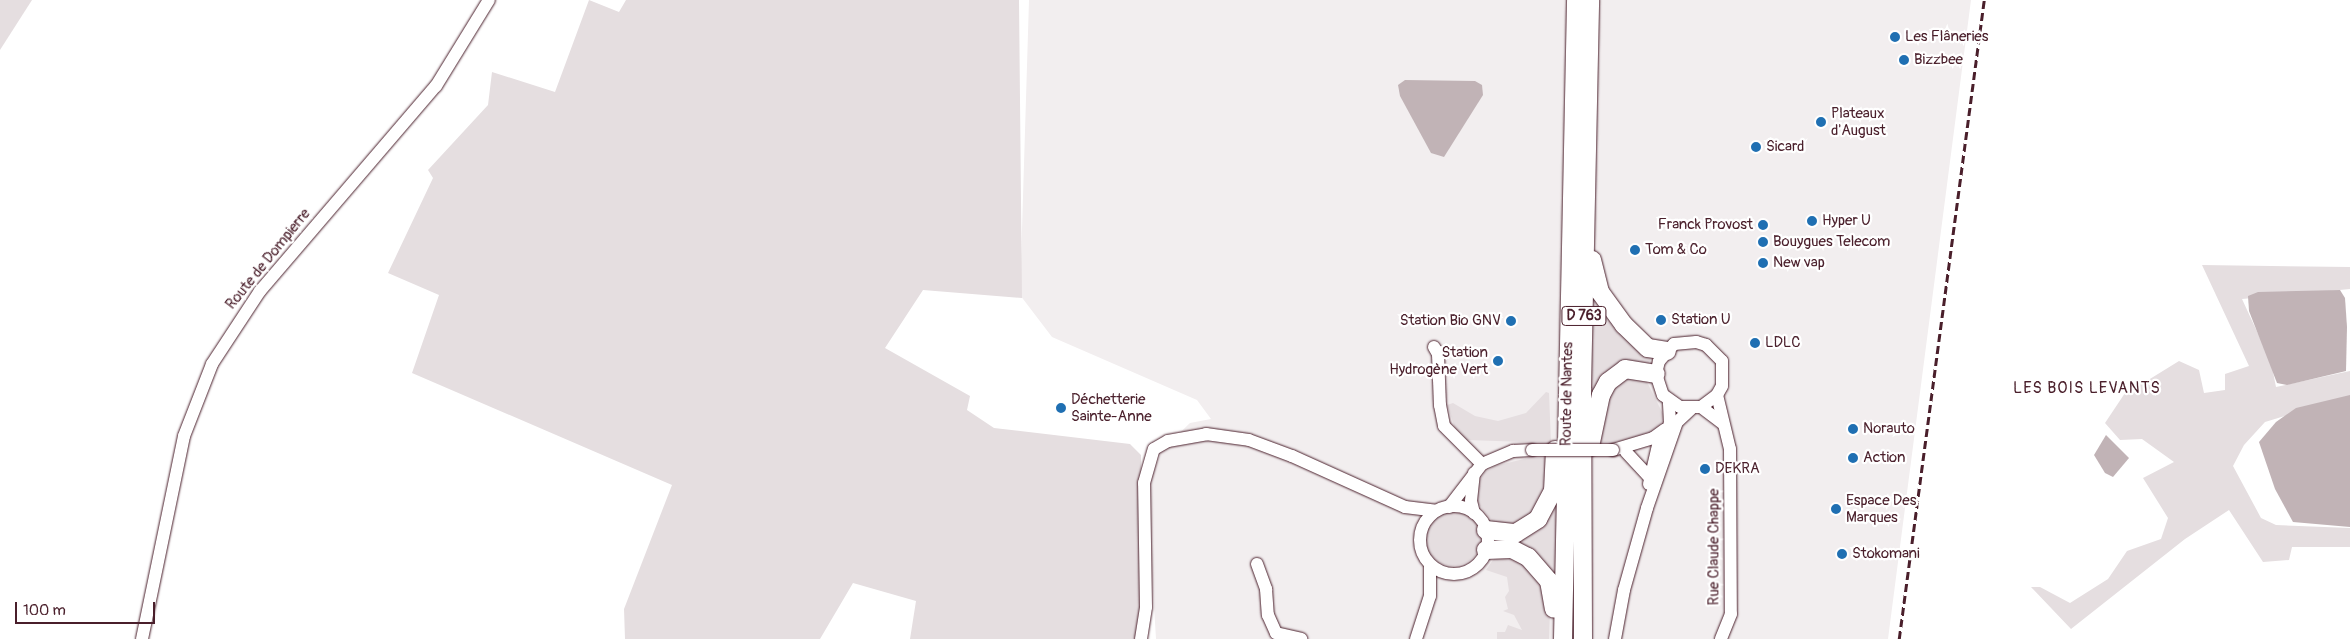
<!DOCTYPE html>
<html>
<head>
<meta charset="utf-8">
<style>
  body { margin:0 }
  #map { position:relative; width:2350px; height:639px; overflow:hidden; background:#fff; font-family:Pangolin,sans-serif }
  div>[style] { position:absolute }
  [style*='--x'] { left:calc(var(--x)*1px); top:calc(var(--y)*1px); width:calc(var(--w)*1px); rotate:calc(var(--a)*1deg) }
  .built>* { inset:0; background:#f2eeef }
  .green>* { inset:0; background:#e5dee0 }
  .round { border-radius:50% }
  .water>* { inset:0; background:#c1b3b6 }
  .roads { filter:drop-shadow(0 0 1px #4a1f2b) drop-shadow(0 0 1px #4a1f2b) }
  .minor>* { height:12px; margin:-6px; padding:0 6px; transform-origin:6px; border-radius:6px; background:#fff }
  .minor>.ring { margin:-6px; padding:0; box-sizing:content-box; background:none; border:12px solid #fff; border-radius:50% }
  .highway>* { height:18px; margin:-9px; padding:0 9px; transform-origin:9px; border-radius:9px; background:#fff }
  .rail>* { height:2.5px; margin-top:-1.25px; transform-origin:0; background:repeating-linear-gradient(90deg,#4a1f2b 0 8px,transparent 0 12px) }
  .bridges { filter:drop-shadow(0 0 1px #4a1f2b) drop-shadow(0 0 1px #4a1f2b) }
  .minor-bridge>* { height:12px; margin:-6px; padding:0 6px; transform-origin:6px; border-radius:6px; background:#fff }
  .dots>* { width:14px; height:14px; translate:-50% -50%; box-sizing:border-box; border:2px solid #fff; border-radius:50% }
  span { translate:-50% -50%; white-space:nowrap; text-align:center; line-height:1.15; -webkit-text-stroke:4.5px #fff; paint-order:stroke }
  .shield-label span { padding:1px 4px; background:#fff; border:1px solid; border-radius:4px; -webkit-text-stroke-width:0 }
  .shield-label { font-size:14px; color:#4a1f2b; font-weight:700 }
  .poi-label { font-size:15px; color:#4a1f2b }
  .left { translate:0 -50%; text-align:left }
  .right { translate:-100% -50%; text-align:right }
  .street-label { font-size:15px; color:#4a1f2b }
  .neighbourhood-label { font-size:16px; color:#4a1f2b; letter-spacing:1px }
  .scale { position:absolute; left:15px; top:602px; width:140px; height:22px; box-sizing:border-box; border:2px solid #4a1f2b; border-top:0; padding-left:6px; font-size:15px; line-height:18px; white-space:nowrap; color:#4a1f2b; -webkit-text-stroke:4px #fff; paint-order:stroke }
</style>
</head>
<body>
<div id="map">
  <div class="built">
    <div style="clip-path:polygon(1029px 0,1971px 0,1888px 639px,1156px 639px,1147px 490px,1162px 450px,1190px 423px,1211px 419px,1197px 400px,1052px 337px,1020px 295px)"></div>
  </div>
  <div class="green">
    <div style="clip-path:polygon(0 0,32px 0,0 50px)"></div>
    <div style="clip-path:polygon(589px 0,619px 12px,626px 0,1019px 0,1022px 298px,923px 290px,885px 348px,970px 396px,967px 410px,994px 428px,1130px 444px,1141px 455px,1143px 632px,1138px 639px,910px 639px,916px 601px,853px 583px,820px 639px,625px 639px,624px 609px,672px 485px,412px 373px,439px 295px,388px 273px,433px 178px,428px 170px,488px 105px,492px 72px,555px 92px)"></div>
    <div style="clip-path:polygon(2202px 265px,2350px 267px,2350px 289px,2242px 299px,2271px 362px,2276px 387px,2350px 371px,2350px 396px,2265px 422px,2244px 445px,2233px 466px,2261px 518px,2276px 525px,2350px 528px,2350px 547px,2292px 547px,2289px 560px,2263px 562px,2229px 510px,2185px 539px,2071px 629px,2031px 587px,2040px 587px,2070px 603px,2108px 579px,2127px 551px,2161px 539px,2168px 518px,2143px 478px,2174px 462px,2142px 439px,2120px 440px,2105px 423px,2131px 384px,2145px 382px,2179px 361px,2199px 370px,2204px 393px,2225px 390px,2225px 374px,2249px 366px)"></div>
    <div style="clip-path:polygon(1591px 294px,1652px 355px,1649px 363px,1631px 361px,1618px 364px,1596px 396px,1589px 396px)"></div>
    <div style="clip-path:polygon(1623px 374px,1645px 378px,1665px 418px,1654px 432px,1622px 441px,1595px 443px,1602px 402px)"></div>
    <div style="clip-path:polygon(1546px 392px,1549px 393px,1551px 443px,1467px 440px,1456px 431px,1447px 405px,1453px 403px,1475px 416px,1498px 421px,1526px 413px)"></div>
    <div style="clip-path:polygon(1528px 458px,1551px 458px,1546px 498px,1522px 526px,1498px 528px,1477px 502px,1479px 481px,1485px 472px,1495px 466px)"></div>
    <div style="clip-path:polygon(1558px 471px,1558px 564px,1554px 582px,1499px 545px,1500px 538px,1522px 534px)"></div>
    <div class="round" style="left:1425px;top:510px;width:56px;height:56px"></div>
    <div style="clip-path:polygon(1500px 557px,1515px 558px,1541px 575px,1550px 610px,1549px 639px,1497px 639px,1497px 632px,1505px 632px,1508px 625px,1522px 630px,1514px 615px,1503px 611px,1508px 609px,1505px 597px,1509px 591px,1507px 577px,1486px 570px,1493px 560px)"></div>
  </div>
  <div class="water">
    <div style="clip-path:polygon(1405px 80px,1475px 81px,1482px 85px,1483px 95px,1444px 157px,1431px 153px,1400px 96px,1398px 85px)"></div>
    <div style="clip-path:polygon(2340px 290px,2345px 298px,2347px 327px,2346px 371px,2287px 385px,2277px 383px,2249px 311px,2248px 296px,2258px 292px)"></div>
    <div style="clip-path:polygon(2350px 395px,2350px 527px,2293px 522px,2275px 489px,2259px 442px,2276px 422px,2296px 408px)"></div>
    <div style="clip-path:polygon(2106px 435px,2129px 458px,2113px 477px,2105px 473px,2094px 455px)"></div>
  </div>
  <div class="roads">
    <div class="minor">
      <div style="--x:1434;--y:347;--w:8;--a:60"></div>
      <div style="--x:1438;--y:354;--w:51;--a:87.8"></div>
      <div style="--x:1440;--y:405;--w:21;--a:79"></div>
      <div style="--x:1444;--y:426;--w:54;--a:45"></div>
      <div style="--x:1717;--y:395;--w:56;--a:76.5"></div>
      <div style="--x:1730;--y:449;--w:165;--a:89.7"></div>
      <div style="--x:1731;--y:614;--w:27;--a:112"></div>
      <div style="--x:1701;--y:407;--w:20;--a:-37"></div>
      <div style="--x:1717;--y:395;--w:10;--a:-61"></div>
      <div style="--x:1722;--y:386;--w:25;--a:-90"></div>
      <div style="--x:1722;--y:361;--w:23;--a:-135"></div>
      <div style="--x:1706;--y:345;--w:10;--a:-163"></div>
      <div style="--x:1696;--y:342;--w:22;--a:175"></div>
      <div style="--x:1674;--y:344;--w:23;--a:131"></div>
      <div style="--x:1659;--y:361;--w:13;--a:103"></div>
      <div style="--x:1656;--y:374;--w:22;--a:72"></div>
      <div style="--x:1663;--y:395;--w:21;--a:35"></div>
      <div style="--x:1680;--y:407;--w:21;--a:0"></div>
      <div style="--x:1701;--y:407;--w:26;--a:37"></div>
      <div style="--x:1613;--y:450;--w:42;--a:-16.7"></div>
      <div style="--x:1653;--y:438;--w:14;--a:-36"></div>
      <div style="--x:1626;--y:452;--w:35;--a:47"></div>
      <div style="--x:1649;--y:484;--w:44;--a:-76.9"></div>
      <div style="--x:1659;--y:441;--w:9;--a:-41"></div>
      <div style="--x:1666;--y:435;--w:13;--a:-72"></div>
      <div style="--x:1670;--y:423;--w:22;--a:-93"></div>
      <div class="ring" style="left:1420px;top:506px;width:56px;height:56px"></div>
      <div style="--x:1449;--y:507;--w:54;--a:-52.5"></div>
      <div style="--x:1482;--y:464;--w:34;--a:-23"></div>
      <div style="--x:1513;--y:451;--w:19;--a:-3"></div>
      <div style="--x:1474;--y:513;--w:12;--a:-104"></div>
      <div style="--x:1471;--y:501;--w:28;--a:-84"></div>
      <div style="--x:1257;--y:564;--w:27;--a:70"></div>
      <div style="--x:1266;--y:589;--w:26;--a:86"></div>
      <div style="--x:1268;--y:615;--w:20;--a:66"></div>
      <div style="--x:1276;--y:633;--w:26;--a:13"></div>
      <div style="--x:142;--y:639;--w:207;--a:-78.3"></div>
      <div style="--x:184;--y:436;--w:77;--a:-68.7"></div>
      <div style="--x:212;--y:364;--w:87;--a:-56.7"></div>
      <div style="--x:260;--y:291;--w:270;--a:-49.4"></div>
      <div style="--x:436;--y:86;--w:101;--a:-58.4"></div>
      <div style="--x:1141;--y:639;--w:32;--a:-81"></div>
      <div style="--x:1146;--y:607;--w:124;--a:-90.9"></div>
      <div style="--x:1144;--y:483;--w:35;--a:-74"></div>
      <div style="--x:1154;--y:449;--w:16;--a:-30"></div>
      <div style="--x:1168;--y:441;--w:39;--a:-10"></div>
      <div style="--x:1206;--y:434;--w:43;--a:7.9"></div>
      <div style="--x:1249;--y:440;--w:46;--a:20.4"></div>
      <div style="--x:1292;--y:456;--w:124;--a:24.3"></div>
      <div style="--x:1405;--y:507;--w:31;--a:7"></div>
      <div style="--x:1416;--y:639;--w:45;--a:-72"></div>
      <div style="--x:1430;--y:596;--w:31;--a:-90"></div>
      <div style="--x:1615;--y:639;--w:50;--a:-79.6"></div>
      <div style="--x:1624;--y:590;--w:85;--a:-74.3"></div>
      <div style="--x:1647;--y:508;--w:91;--a:-70.8"></div>
      <div style="--x:1677;--y:422;--w:19;--a:-43"></div>
    </div>
    <div class="highway">
      <div style="--x:1592;--y:260;--w:33;--a:76"></div>
      <div style="--x:1600;--y:292;--w:41;--a:54"></div>
      <div style="--x:1624;--y:325;--w:33;--a:44"></div>
      <div style="--x:1648;--y:348;--w:19;--a:9"></div>
      <div style="--x:1590;--y:447;--w:53;--a:-78.1"></div>
      <div style="--x:1601;--y:395;--w:15;--a:-62"></div>
      <div style="--x:1608;--y:382;--w:21;--a:-37"></div>
      <div style="--x:1625;--y:369;--w:31;--a:9"></div>
      <div style="--x:1486;--y:530;--w:30;--a:6"></div>
      <div style="--x:1516;--y:533;--w:26;--a:-32"></div>
      <div style="--x:1538;--y:519;--w:32;--a:-62"></div>
      <div style="--x:1553;--y:491;--w:41;--a:-87.2"></div>
      <div style="--x:1486;--y:550;--w:26;--a:-2"></div>
      <div style="--x:1512;--y:549;--w:18;--a:27"></div>
      <div style="--x:1528;--y:557;--w:32;--a:49"></div>
      <div style="--x:1549;--y:581;--w:28;--a:80"></div>
      <div style="--x:1563;--y:639;--w:639;--a:-88.83"></div>
      <div style="--x:1583;--y:639;--w:251;--a:-90.2"></div>
      <div style="--x:1582;--y:388;--w:388;--a:-88.8"></div>
    </div>
  </div>
  <div class="rail">
    <div style="--x:1899;--y:639;--w:645;--a:-82.42"></div>
  </div>
  <div class="bridges">
    <div class="minor-bridge">
      <div style="--x:1532;--y:450;--w:81;--a:0"></div>
    </div>
  </div>
  <div class="dots">
    <div style="left:1895px;top:37px;background:#1f6fb2"></div>
    <div style="left:1904px;top:60px;background:#1f6fb2"></div>
    <div style="left:1821px;top:122px;background:#1f6fb2"></div>
    <div style="left:1756px;top:147px;background:#1f6fb2"></div>
    <div style="left:1812px;top:221px;background:#1f6fb2"></div>
    <div style="left:1763px;top:225px;background:#1f6fb2"></div>
    <div style="left:1763px;top:242px;background:#1f6fb2"></div>
    <div style="left:1635px;top:250px;background:#1f6fb2"></div>
    <div style="left:1763px;top:263px;background:#1f6fb2"></div>
    <div style="left:1661px;top:320px;background:#1f6fb2"></div>
    <div style="left:1511px;top:321px;background:#1f6fb2"></div>
    <div style="left:1755px;top:343px;background:#1f6fb2"></div>
    <div style="left:1498px;top:361px;background:#1f6fb2"></div>
    <div style="left:1061px;top:408px;background:#1f6fb2"></div>
    <div style="left:1853px;top:429px;background:#1f6fb2"></div>
    <div style="left:1853px;top:458px;background:#1f6fb2"></div>
    <div style="left:1705px;top:469px;background:#1f6fb2"></div>
    <div style="left:1836px;top:509px;background:#1f6fb2"></div>
    <div style="left:1842px;top:554px;background:#1f6fb2"></div>
  </div>
  <div class="shield-label">
    <span style="left:1584px;top:316px">D 763</span>
  </div>
  <div class="poi-label">
    <span class="left" style="left:1905px;top:37px">Les Flâneries</span>
    <span class="left" style="left:1914px;top:60px">Bizzbee</span>
    <span class="left" style="left:1831px;top:122px">Plateaux<br>d'August</span>
    <span class="left" style="left:1766px;top:147px">Sicard</span>
    <span class="left" style="left:1822px;top:221px">Hyper U</span>
    <span class="right" style="left:1753px;top:225px">Franck Provost</span>
    <span class="left" style="left:1773px;top:242px">Bouygues Telecom</span>
    <span class="left" style="left:1645px;top:250px">Tom &amp; Co</span>
    <span class="left" style="left:1773px;top:263px">New vap</span>
    <span class="left" style="left:1671px;top:320px">Station U</span>
    <span class="right" style="left:1501px;top:321px">Station Bio GNV</span>
    <span class="left" style="left:1765px;top:343px">LDLC</span>
    <span class="right" style="left:1488px;top:361px">Station<br>Hydrogène Vert</span>
    <span class="left" style="left:1071px;top:408px">Déchetterie<br>Sainte-Anne</span>
    <span class="left" style="left:1863px;top:429px">Norauto</span>
    <span class="left" style="left:1863px;top:458px">Action</span>
    <span class="left" style="left:1715px;top:469px">DEKRA</span>
    <span class="left" style="left:1846px;top:509px">Espace Des<br>Marques</span>
    <span class="left" style="left:1852px;top:554px">Stokomani</span>
  </div>
  <div class="street-label">
    <span style="left:268px;top:259px;rotate:-51deg">Route de Dompierre</span>
    <span style="left:1567px;top:394px;rotate:-89deg">Route de Nantes</span>
    <span style="left:1714px;top:547px;rotate:-90deg">Rue Claude Chappe</span>
  </div>
  <div class="neighbourhood-label">
    <span style="left:2087px;top:388px">LES BOIS LEVANTS</span>
  </div>
  <div class="scale">100 m</div>
</div>
</body>
</html>
